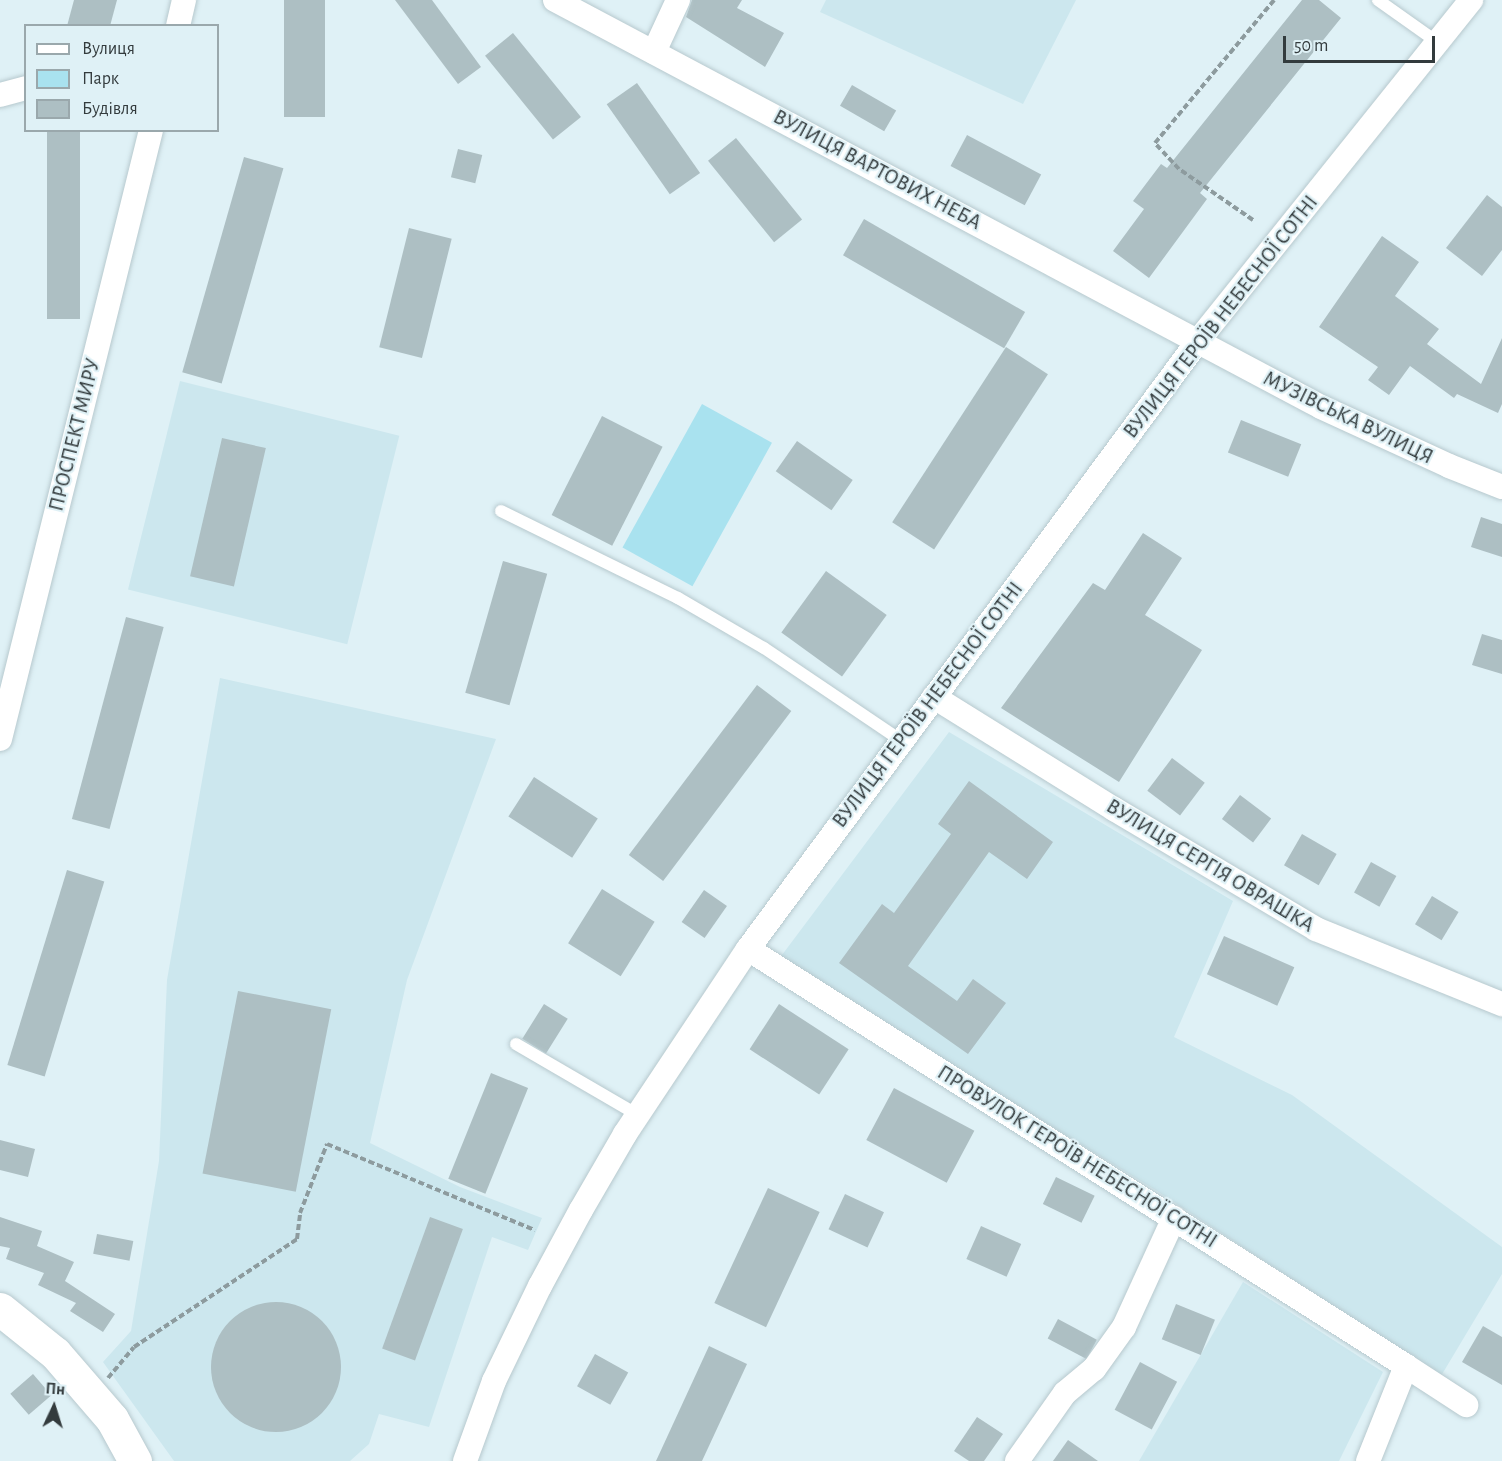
<!DOCTYPE html>
<html>
<head>
<meta charset="utf-8">
<style>
  body { margin:0 }
  #map { position:relative; width:1502px; height:1461px; overflow:hidden; background:#dff1f6; font-family:"Alegreya Sans",sans-serif }
  div>[style] { position:absolute }
  [style*='--x'] { left:calc(var(--x)*1px); top:calc(var(--y)*1px); width:calc(var(--w)*1px); rotate:calc(var(--a)*1deg) }
  .built>* { inset:0; background:#cce7ee; transform-origin:0 0 }
  .green>* { inset:0; background:#a9e2ef; transform-origin:0 0 }
  .building>* { inset:0; background:#adbfc3; transform-origin:0 0 }
  .round { border-radius:50% }
  .path>* { height:4px; margin-top:-2px; transform-origin:0; background:repeating-linear-gradient(90deg,#8d9b9e 0 6px,transparent 0 9px) }
  .roads { filter:drop-shadow(0 0 2px #b7c9ce) drop-shadow(0 0 2px #b7c9ce) }
  .lane>* { height:12px; margin:-6px; padding:0 6px; transform-origin:6px; border-radius:6px; background:#fff }
  .street>* { height:24px; margin:-12px; padding:0 12px; transform-origin:12px; border-radius:12px; background:#fff }
  .secondary>* { height:33px; margin:-16.5px; padding:0 16.5px; transform-origin:16.5px; border-radius:16.5px; background:#fff }
  span { translate:-50% -50%; white-space:nowrap; text-align:center; line-height:1.15; -webkit-text-stroke:4.5px #dff1f6; paint-order:stroke }
  .street-label { font-size:21px; color:#333b3d }
  .legend { position:absolute; left:24px; top:24px; width:195px; height:108px; box-sizing:border-box; background:#dff1f6; border:2px solid #9aa8ac; margin:0; padding:8px 10px; list-style:none; font-size:18px; color:#333b3d }
  .legend li { display:flex; align-items:center; gap:12px; height:30px }
  .legend b { width:30px; border:2px solid #9aa8ac }
  .north { position:absolute; left:24px; top:1377px; width:60px; height:60px; -webkit-text-stroke:4px #dff1f6; paint-order:stroke; rotate:4deg; font-size:16px; font-weight:700; line-height:24px; text-align:center; color:#333b3d }
  .north::after { content:''; display:block; margin:auto; width:21px; height:27px; background:#333b3d; clip-path:polygon(50% 0,100% 100%,50% 72%,0 100%) }
  .scale { position:absolute; left:1283px; top:36px; width:152px; height:27px; box-sizing:border-box; border:3px solid #333b3d; border-top:0; padding-left:8px; font-size:18px; line-height:21px; white-space:nowrap; color:#333b3d; -webkit-text-stroke:4px #dff1f6; paint-order:stroke }
</style>
</head>
<body>
<div id="map">
  <div class="built">
    <div style="clip-path:polygon(826px 0,1076px 0,1023px 104px,820px 12px)"></div>
    <div style="left:180px;top:381px;width:226px;height:215px;rotate:14deg"></div>
    <div style="clip-path:polygon(220px 678px,496px 739px,407px 980px,370px 1143px,460px 1187px,542px 1218px,528px 1250px,492px 1237px,429px 1427px,379px 1414px,369px 1444px,350px 1461px,174px 1461px,103px 1362px,131px 1331px,159px 1161px,167px 980px)"></div>
    <div style="clip-path:polygon(949px 732px,1233px 901px,1174px 1037px,1292px 1095px,1502px 1247px,1502px 1274px,1441px 1376px,1157px 1191px,779px 959px)"></div>
    <div style="clip-path:polygon(1243px 1282px,1383px 1372px,1339px 1461px,1139px 1461px)"></div>
  </div>
  <div class="green">
    <div style="left:702px;top:404px;width:80px;height:164px;rotate:29deg"></div>
  </div>
  <div class="building">
    <div style="clip-path:polygon(74px 0,117px 0,110px 26px,67px 26px)"></div>
    <div style="left:284px;top:0;width:41px;height:117px"></div>
    <div style="clip-path:polygon(395px 0,432px 0,481px 67px,458px 84px)"></div>
    <div style="clip-path:polygon(692px 0,742px 0,737px 8px,784px 33px,765px 67px,686px 17px)"></div>
    <div style="clip-path:polygon(1302px 0,1319px 0,1341px 18px,1200px 193px,1207px 199px,1149px 278px,1113px 251px,1144px 209px,1133px 201px,1161px 164px,1167px 168px)"></div>
    <div style="left:513px;top:33px;width:108px;height:36px;rotate:51deg"></div>
    <div style="left:637px;top:83px;width:110px;height:37px;rotate:55deg"></div>
    <div style="left:852px;top:85px;width:51px;height:24px;rotate:30deg"></div>
    <div style="left:47px;top:130px;width:33px;height:189px"></div>
    <div style="left:967px;top:135px;width:84px;height:35px;rotate:28deg"></div>
    <div style="left:736px;top:138px;width:105px;height:36px;rotate:51deg"></div>
    <div style="left:458px;top:149px;width:25px;height:29px;rotate:14deg"></div>
    <div style="left:244px;top:157px;width:41px;height:224px;rotate:16deg"></div>
    <div style="clip-path:polygon(1487px 195px,1502px 207px,1502px 250px,1482px 276px,1446px 248px)"></div>
    <div style="left:864px;top:219px;width:186px;height:42px;rotate:30deg"></div>
    <div style="left:409px;top:228px;width:44px;height:123px;rotate:14deg"></div>
    <div style="clip-path:polygon(1382px 236px,1419px 262px,1395px 296px,1439px 329px,1427px 344px,1481px 384px,1502px 338px,1502px 404px,1498px 413px,1457px 394px,1454px 398px,1410px 366px,1389px 395px,1368px 380px,1378px 367px,1319px 327px)"></div>
    <div style="left:1006px;top:347px;width:50px;height:209px;rotate:33deg"></div>
    <div style="left:602px;top:416px;width:68px;height:111px;rotate:27deg"></div>
    <div style="left:1241px;top:420px;width:65px;height:35px;rotate:22deg"></div>
    <div style="left:222px;top:438px;width:45px;height:142px;rotate:13deg"></div>
    <div style="left:797px;top:441px;width:68px;height:37px;rotate:35deg"></div>
    <div style="clip-path:polygon(1481px 517px,1502px 524px,1502px 557px,1471px 547px)"></div>
    <div style="clip-path:polygon(1143px 533px,1182px 558px,1145px 615px,1202px 650px,1119px 782px,1001px 708px,1093px 583px,1105px 590px)"></div>
    <div style="left:503px;top:561px;width:46px;height:137px;rotate:16deg"></div>
    <div style="left:826px;top:571px;width:75px;height:76px;rotate:36deg"></div>
    <div style="left:126px;top:617px;width:39px;height:209px;rotate:15deg"></div>
    <div style="clip-path:polygon(1482px 634px,1502px 640px,1502px 674px,1472px 665px)"></div>
    <div style="left:757px;top:685px;width:43px;height:213px;rotate:37deg"></div>
    <div style="left:1172px;top:758px;width:41px;height:41px;rotate:37deg"></div>
    <div style="left:534px;top:777px;width:76px;height:47px;rotate:33deg"></div>
    <div style="clip-path:polygon(969px 781px,1053px 842px,1027px 879px,989px 852px,908px 966px,957px 1001px,973px 979px,1006px 1003px,968px 1054px,839px 963px,882px 904px,894px 913px,951px 834px,938px 824px)"></div>
    <div style="left:1240px;top:795px;width:39px;height:30px;rotate:37deg"></div>
    <div style="left:1302px;top:834px;width:40px;height:36px;rotate:30deg"></div>
    <div style="left:1371px;top:862px;width:29px;height:35px;rotate:29deg"></div>
    <div style="left:67px;top:870px;width:39px;height:204px;rotate:17deg"></div>
    <div style="left:602px;top:889px;width:62px;height:64px;rotate:32deg"></div>
    <div style="left:704px;top:890px;width:28px;height:39px;rotate:35deg"></div>
    <div style="left:1432px;top:896px;width:31px;height:33px;rotate:31deg"></div>
    <div style="left:1224px;top:936px;width:77px;height:42px;rotate:24deg"></div>
    <div style="left:238px;top:991px;width:95px;height:186px;rotate:11deg"></div>
    <div style="left:544px;top:1004px;width:28px;height:41px;rotate:32deg"></div>
    <div style="left:779px;top:1004px;width:83px;height:54px;rotate:33deg"></div>
    <div style="left:491px;top:1073px;width:40px;height:114px;rotate:22deg"></div>
    <div style="left:894px;top:1088px;width:91px;height:59px;rotate:28deg"></div>
    <div style="clip-path:polygon(0 1140px,35px 1149px,28px 1177px,0 1170px)"></div>
    <div style="left:1056px;top:1177px;width:43px;height:30px;rotate:26deg"></div>
    <div style="left:768px;top:1188px;width:57px;height:127px;rotate:25deg"></div>
    <div style="left:845px;top:1194px;width:43px;height:39px;rotate:25deg"></div>
    <div style="clip-path:polygon(0 1217px,42px 1231px,37px 1246px,74px 1262px,65px 1281px,115px 1314px,103px 1332px,70px 1311px,76px 1303px,38px 1285px,44px 1273px,6px 1259px,10px 1248px,0 1246px)"></div>
    <div style="left:430px;top:1217px;width:35px;height:140px;rotate:20deg"></div>
    <div style="left:981px;top:1226px;width:44px;height:36px;rotate:24deg"></div>
    <div style="left:97px;top:1234px;width:37px;height:20px;rotate:11deg"></div>
    <div class="round" style="left:211px;top:1302px;width:130px;height:130px"></div>
    <div style="left:1176px;top:1304px;width:42px;height:38px;rotate:22deg"></div>
    <div style="left:1058px;top:1319px;width:44px;height:22px;rotate:28deg"></div>
    <div style="clip-path:polygon(1483px 1326px,1502px 1337px,1502px 1385px,1462px 1362px)"></div>
    <div style="clip-path:polygon(709px 1346px,747px 1364px,702px 1461px,656px 1461px)"></div>
    <div style="left:595px;top:1354px;width:38px;height:37px;rotate:29deg"></div>
    <div style="left:1140px;top:1362px;width:42px;height:54px;rotate:28deg"></div>
    <div style="left:33px;top:1374px;width:28px;height:30px;rotate:49deg"></div>
    <div style="clip-path:polygon(977px 1417px,1003px 1434px,984px 1461px,969px 1461px,954px 1451px)"></div>
    <div style="clip-path:polygon(1068px 1440px,1098px 1461px,1053px 1461px)"></div>
  </div>
  <div class="path">
    <div style="--x:1253;--y:220;--w:90;--a:-145.4"></div>
    <div style="--x:1179;--y:169;--w:35;--a:-133"></div>
    <div style="--x:1155;--y:143;--w:186;--a:-50.2"></div>
    <div style="--x:108;--y:1378;--w:40;--a:-50"></div>
    <div style="--x:134;--y:1347;--w:196;--a:-33.5"></div>
    <div style="--x:297;--y:1239;--w:26;--a:-83"></div>
    <div style="--x:300;--y:1213;--w:74;--a:-68.6"></div>
    <div style="--x:327;--y:1144;--w:225;--a:22.5"></div>
  </div>
  <div class="roads">
    <div class="lane">
      <div style="--x:1378;--y:0;--w:72;--a:35.4"></div>
      <div style="--x:501;--y:511;--w:197;--a:26.2"></div>
      <div style="--x:678;--y:598;--w:99;--a:30.2"></div>
      <div style="--x:764;--y:648;--w:166;--a:34"></div>
      <div style="--x:516;--y:1044;--w:141;--a:30.2"></div>
    </div>
    <div class="street">
      <div style="--x:555;--y:0;--w:867;--a:27.98"></div>
      <div style="--x:1321;--y:407;--w:141;--a:24.7"></div>
      <div style="--x:1449;--y:466;--w:57;--a:21.6"></div>
      <div style="--x:178;--y:26;--w:27;--a:-77"></div>
      <div style="--x:654;--y:52;--w:57;--a:-65.2"></div>
      <div style="--x:0;--y:95;--w:27;--a:-15"></div>
      <div style="--x:934;--y:697;--w:212;--a:31.9"></div>
      <div style="--x:1114;--y:809;--w:235;--a:30.7"></div>
      <div style="--x:1316;--y:929;--w:201;--a:22"></div>
      <div style="--x:0;--y:739;--w:627;--a:-76.07"></div>
      <div style="--x:748;--y:949;--w:779;--a:32.36"></div>
      <div style="--x:1406;--y:1366;--w:102;--a:111.8"></div>
      <div style="--x:1406;--y:1366;--w:72;--a:33"></div>
      <div style="--x:465;--y:1461;--w:85;--a:-70.1"></div>
      <div style="--x:494;--y:1381;--w:106;--a:-64.2"></div>
      <div style="--x:540;--y:1286;--w:86;--a:-61.7"></div>
      <div style="--x:581;--y:1210;--w:88;--a:-59.9"></div>
      <div style="--x:625;--y:1134;--w:222;--a:-56.4"></div>
      <div style="--x:748;--y:949;--w:756;--a:-53.49"></div>
      <div style="--x:1198;--y:341;--w:437;--a:-51.3"></div>
      <div style="--x:1017;--y:1461;--w:83;--a:-54.8"></div>
      <div style="--x:1065;--y:1393;--w:38;--a:-40"></div>
      <div style="--x:1094;--y:1369;--w:52;--a:-54.5"></div>
      <div style="--x:1124;--y:1327;--w:120;--a:-65.4"></div>
    </div>
    <div class="secondary">
      <div style="--x:0;--y:1309;--w:70;--a:38.7"></div>
      <div style="--x:55;--y:1353;--w:87;--a:49.2"></div>
      <div style="--x:112;--y:1419;--w:48;--a:61.3"></div>
    </div>
  </div>
  <div class="street-label">
    <span style="left:877px;top:170px;rotate:28deg">ВУЛИЦЯ ВАРТОВИХ НЕБА</span>
    <span style="left:1221px;top:317px;rotate:-52deg">ВУЛИЦЯ ГЕРОЇВ НЕБЕСНОЇ СОТНІ</span>
    <span style="left:1348px;top:418px;rotate:26deg">МУЗІВСЬКА ВУЛИЦЯ</span>
    <span style="left:75px;top:435px;rotate:-76deg">ПРОСПЕКТ МИРУ</span>
    <span style="left:928px;top:705px;rotate:-53deg">ВУЛИЦЯ ГЕРОЇВ НЕБЕСНОЇ СОТНІ</span>
    <span style="left:1210px;top:866px;rotate:31deg">ВУЛИЦЯ СЕРГІЯ ОВРАШКА</span>
    <span style="left:1077px;top:1157px;rotate:32deg">ПРОВУЛОК ГЕРОЇВ НЕБЕСНОЇ СОТНІ</span>
  </div>
  <ul class="legend">
  <li><b style="height:8px;background:#fff"></b>Вулиця</li>
  <li><b style="height:16px;background:#a9e2ef"></b>Парк</li>
  <li><b style="height:16px;background:#adbfc3"></b>Будівля</li>
  </ul>
  <div class="north">Пн</div>
  <div class="scale">50 m</div>
</div>
</body>
</html>
